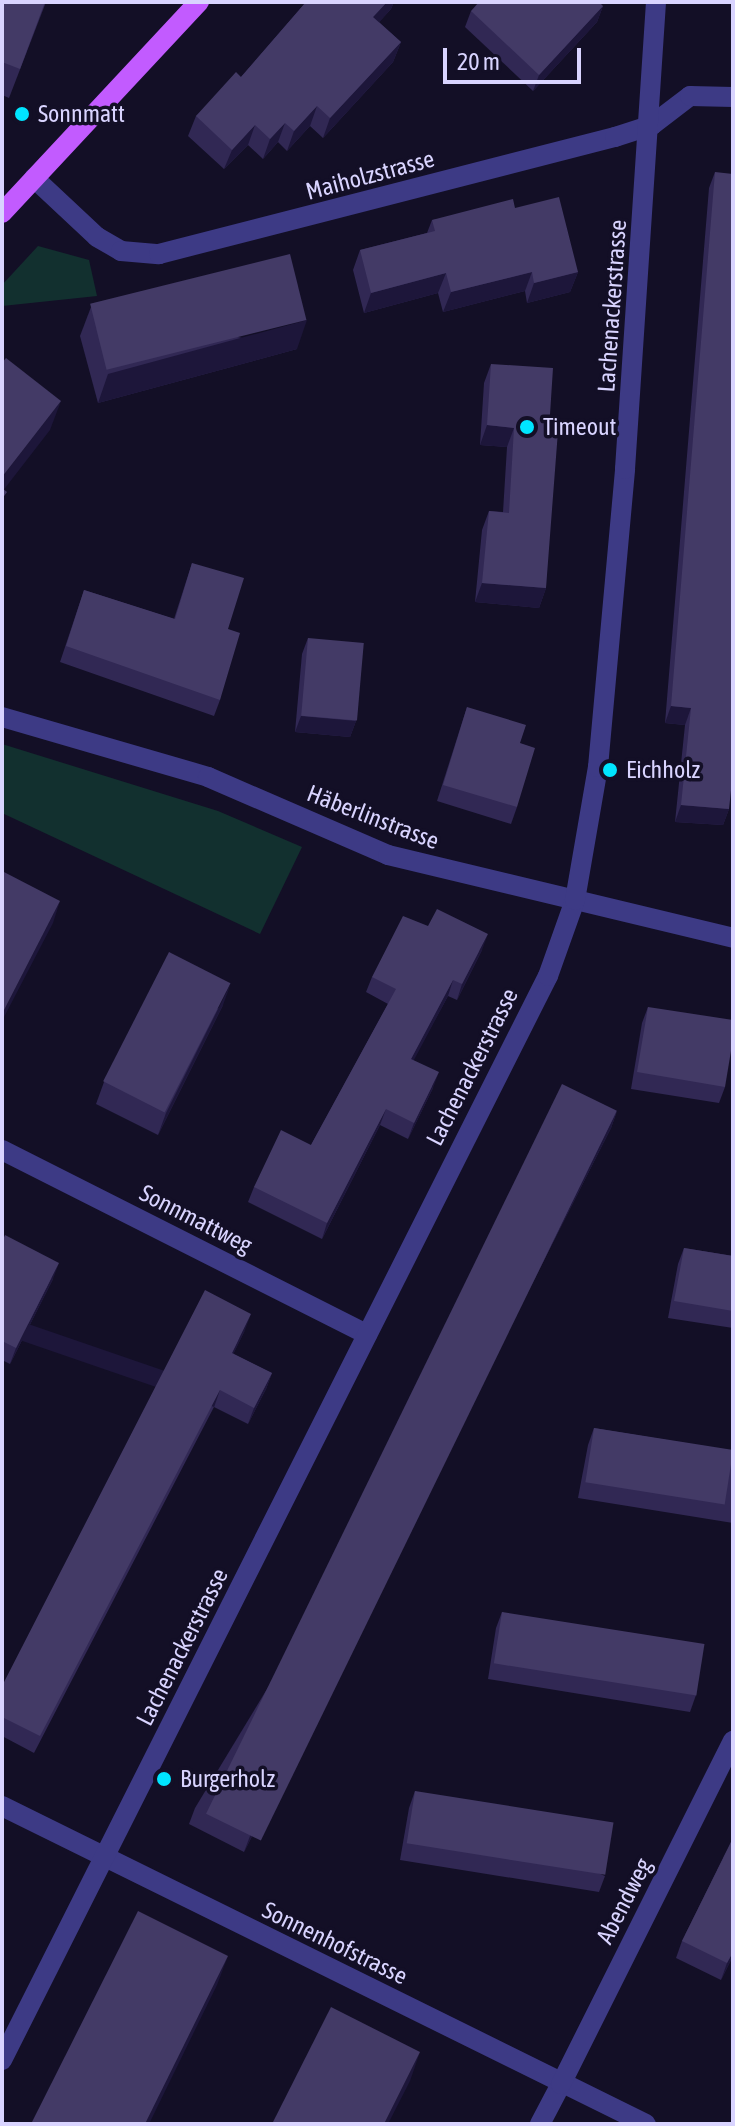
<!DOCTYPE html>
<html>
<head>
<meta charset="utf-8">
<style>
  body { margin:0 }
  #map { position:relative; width:735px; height:2126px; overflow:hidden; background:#130f26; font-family:"Asap Condensed",sans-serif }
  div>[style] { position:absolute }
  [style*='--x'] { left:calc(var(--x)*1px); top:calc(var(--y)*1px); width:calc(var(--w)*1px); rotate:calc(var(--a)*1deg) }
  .green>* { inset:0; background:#12302f }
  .lane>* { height:20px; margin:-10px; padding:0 10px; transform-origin:10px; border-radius:10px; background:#3d3a85 }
  .street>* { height:20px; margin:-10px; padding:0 10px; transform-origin:10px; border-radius:10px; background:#3d3a85 }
  .primary>* { height:20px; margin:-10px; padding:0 10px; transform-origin:10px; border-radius:10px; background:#c25bff }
  .wall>* { inset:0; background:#312854 }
  .shaded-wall>* { inset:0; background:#1d163a; transform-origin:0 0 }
  .building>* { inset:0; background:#433a66; transform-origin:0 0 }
  .dots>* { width:22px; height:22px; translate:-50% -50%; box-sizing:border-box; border:4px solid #130f26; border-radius:50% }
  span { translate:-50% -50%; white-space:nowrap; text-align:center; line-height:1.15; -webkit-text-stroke:7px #130f26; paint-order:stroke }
  .poi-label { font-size:24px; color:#d9d4ff }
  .left { translate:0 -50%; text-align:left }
  .street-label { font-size:24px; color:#d9d4ff }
  .frame { position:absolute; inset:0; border:4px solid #d9d4ff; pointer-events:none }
  .scale { position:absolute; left:443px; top:48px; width:138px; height:36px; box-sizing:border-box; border:4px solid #d9d4ff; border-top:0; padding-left:10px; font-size:24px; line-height:28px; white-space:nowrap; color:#d9d4ff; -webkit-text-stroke:6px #130f26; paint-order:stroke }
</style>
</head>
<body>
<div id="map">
  <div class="green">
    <div style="clip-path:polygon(38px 246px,89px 260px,97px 296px,2px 306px,2px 285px)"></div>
    <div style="clip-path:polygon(2px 744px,218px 811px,302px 847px,260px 934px,2px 813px)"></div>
  </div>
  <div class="lane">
    <div style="--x:540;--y:2124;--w:45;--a:-62.3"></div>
  </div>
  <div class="street">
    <div style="--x:34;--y:178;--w:86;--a:43.1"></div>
    <div style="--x:97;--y:237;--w:28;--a:30"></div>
    <div style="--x:121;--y:251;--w:38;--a:5"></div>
    <div style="--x:159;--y:254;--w:471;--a:-14.4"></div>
    <div style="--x:615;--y:137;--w:39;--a:-18"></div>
    <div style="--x:652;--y:125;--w:48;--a:-37.3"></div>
    <div style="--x:690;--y:96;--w:43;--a:1.3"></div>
    <div style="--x:2;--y:717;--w:215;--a:16.2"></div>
    <div style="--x:208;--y:777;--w:196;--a:23.4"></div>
    <div style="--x:388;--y:855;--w:355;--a:13.5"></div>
    <div style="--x:2;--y:1150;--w:409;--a:26.8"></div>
    <div style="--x:2;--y:1806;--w:718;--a:26.28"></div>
    <div style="--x:2;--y:2060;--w:1214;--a:-63.27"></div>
    <div style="--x:548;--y:976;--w:81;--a:-70.4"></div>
    <div style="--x:575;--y:900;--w:135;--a:-80.2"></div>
    <div style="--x:598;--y:767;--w:299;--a:-84.8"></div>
    <div style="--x:625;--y:469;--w:468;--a:-86.2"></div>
    <div style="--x:561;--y:2084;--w:384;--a:-63.4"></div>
  </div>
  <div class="primary">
    <div style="--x:2;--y:213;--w:289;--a:-47"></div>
  </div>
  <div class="wall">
    <div style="clip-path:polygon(2px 2px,46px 2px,9px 98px,2px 95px)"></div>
    <div style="clip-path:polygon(306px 2px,394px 2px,391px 9px,379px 22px,401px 42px,393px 62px,323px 138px,310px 126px,287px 151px,278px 142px,263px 159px,248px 145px,224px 169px,188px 136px,196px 116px,241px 77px)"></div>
    <div style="clip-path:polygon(603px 6px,597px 22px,533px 91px,465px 27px,471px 11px)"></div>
    <div style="clip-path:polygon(715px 172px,729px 809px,723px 825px,675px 822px,685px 725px,665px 723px,709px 188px)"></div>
    <div style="clip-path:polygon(515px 208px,578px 272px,570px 292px,527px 303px,525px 291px,443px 312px,438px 293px,364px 313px,353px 270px,360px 250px,427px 233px,432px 220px)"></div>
    <div style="clip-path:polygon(91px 307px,297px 349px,98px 403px,80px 336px)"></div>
    <div style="clip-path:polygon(491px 364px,549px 430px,546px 588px,539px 608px,475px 602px,482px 530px,489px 511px,503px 512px,507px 447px,480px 445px,484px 383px)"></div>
    <div style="clip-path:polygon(192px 563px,228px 629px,220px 700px,214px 716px,60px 662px,84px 590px,174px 619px)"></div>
    <div style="clip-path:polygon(308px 638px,356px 721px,350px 737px,295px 732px,302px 654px)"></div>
    <div style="clip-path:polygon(467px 707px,517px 807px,511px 824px,437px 801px)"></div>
    <div style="clip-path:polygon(482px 950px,457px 1000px,448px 996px,413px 1060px,433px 1088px,408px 1139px,380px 1125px,322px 1239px,248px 1202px,254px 1187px,311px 1145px,388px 1004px,366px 992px,372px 977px)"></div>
    <div style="clip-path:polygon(223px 1005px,158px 1135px,96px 1104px,104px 1082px)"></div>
    <div style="clip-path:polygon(648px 1007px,725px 1087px,719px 1103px,631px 1089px,642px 1023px)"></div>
    <div style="clip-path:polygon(617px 1111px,611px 1128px,244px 1852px,189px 1824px,195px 1808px)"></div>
    <div style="clip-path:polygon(2px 1242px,53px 1279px,10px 1364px,2px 1360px)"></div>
    <div style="clip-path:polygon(684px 1248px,733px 1256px,733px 1328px,668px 1318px,678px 1264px)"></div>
    <div style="clip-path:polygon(245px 1330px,233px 1354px,272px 1373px,266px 1389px,248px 1424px,214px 1407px,34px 1753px,2px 1736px,2px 1686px)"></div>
    <div style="clip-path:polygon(594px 1428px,733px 1451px,733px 1523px,578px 1498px,588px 1445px)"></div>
    <div style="clip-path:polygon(502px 1612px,696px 1695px,690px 1712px,488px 1679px,496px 1628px)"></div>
    <div style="clip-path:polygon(415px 1791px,605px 1876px,599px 1892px,400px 1860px,409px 1808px)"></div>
    <div style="clip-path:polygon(733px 1838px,733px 1956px,721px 1980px,676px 1958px,682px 1941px)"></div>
  </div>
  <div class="shaded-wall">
    <div style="clip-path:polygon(387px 2px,394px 2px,391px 9px,366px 37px,373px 17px)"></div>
    <div style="clip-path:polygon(603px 6px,597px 22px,533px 91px,539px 75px)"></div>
    <div style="clip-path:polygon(401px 42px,393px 62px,323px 138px,330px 118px)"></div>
    <div style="clip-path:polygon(317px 106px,310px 126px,287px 151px,294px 131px)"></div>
    <div style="clip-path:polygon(285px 123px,278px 142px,263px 159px,270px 139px)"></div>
    <div style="clip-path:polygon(255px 125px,248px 145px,224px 169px,232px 150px)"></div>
    <div style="clip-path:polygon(532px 272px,525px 291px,443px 312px,451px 292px)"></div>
    <div style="clip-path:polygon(578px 272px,570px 292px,527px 303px,534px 283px)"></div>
    <div style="clip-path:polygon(446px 273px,438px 293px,364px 313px,371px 293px)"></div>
    <div style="clip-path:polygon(307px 320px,297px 349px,98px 403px,108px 374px)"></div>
    <div style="clip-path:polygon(61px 401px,50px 430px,2px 492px,2px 477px)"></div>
    <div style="clip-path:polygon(487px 425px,514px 428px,507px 447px,480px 445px)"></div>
    <div style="clip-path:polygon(482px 583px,546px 588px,539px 608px,475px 602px)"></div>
    <div style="clip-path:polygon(671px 706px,691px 708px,685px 725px,665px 723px)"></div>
    <div style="clip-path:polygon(301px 716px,356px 721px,350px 737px,295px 732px)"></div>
    <div style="clip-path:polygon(681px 805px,729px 809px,723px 825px,675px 822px)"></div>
    <div style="clip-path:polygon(60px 901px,53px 923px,2px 1021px,2px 1014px)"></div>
    <div style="clip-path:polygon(488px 934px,482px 950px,457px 1000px,462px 984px)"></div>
    <div style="clip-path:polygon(453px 980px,448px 996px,406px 1075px,411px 1059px)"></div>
    <div style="clip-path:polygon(231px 983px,223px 1005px,158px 1135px,166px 1113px)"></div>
    <div style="clip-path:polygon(439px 1072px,433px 1088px,408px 1139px,414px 1123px)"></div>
    <div style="clip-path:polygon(386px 1109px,380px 1125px,322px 1239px,327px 1223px)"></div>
    <div style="clip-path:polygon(617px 1111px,611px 1128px,244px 1852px,250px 1836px)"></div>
    <div style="clip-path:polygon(59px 1263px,53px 1279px,10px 1364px,16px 1348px)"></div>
    <div style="clip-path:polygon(251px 1314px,245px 1330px,226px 1369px,232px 1353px)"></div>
    <div style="clip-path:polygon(272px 1373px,266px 1389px,248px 1424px,254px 1408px)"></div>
    <div style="left:220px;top:1390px;width:18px;height:390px;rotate:109deg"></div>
    <div style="clip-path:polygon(733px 1952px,733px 1956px,721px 1980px,727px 1963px)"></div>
    <div style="clip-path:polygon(228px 1956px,217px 1985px,149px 2124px,145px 2124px)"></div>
    <div style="clip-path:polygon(420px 2052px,410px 2081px,388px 2124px,384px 2124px)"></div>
  </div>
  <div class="building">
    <div style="clip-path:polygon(2px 2px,45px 2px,20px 69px,2px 62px)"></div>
    <div style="clip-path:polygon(306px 2px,387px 2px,373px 17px,401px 42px,330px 118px,317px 106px,294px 131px,285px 123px,270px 139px,255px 125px,232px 150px,196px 116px,236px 72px,241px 77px)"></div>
    <div style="clip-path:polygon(479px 2px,599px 2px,603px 6px,539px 75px,471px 11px)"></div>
    <div style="clip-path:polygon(715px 172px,733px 174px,733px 772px,729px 809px,681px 805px,691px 708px,671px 706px)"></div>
    <div style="clip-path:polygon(559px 197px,578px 272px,534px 283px,532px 272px,451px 292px,446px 273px,371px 293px,360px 250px,435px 231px,432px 220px,513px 199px,515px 208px)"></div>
    <div style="left:290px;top:254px;width:68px;height:206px;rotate:76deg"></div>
    <div style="clip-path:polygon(6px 358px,61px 401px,2px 477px,2px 363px)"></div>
    <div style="clip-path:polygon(491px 364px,553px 368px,549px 430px,558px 431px,546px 588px,482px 583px,489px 511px,509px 513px,514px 428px,487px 425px)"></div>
    <div style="clip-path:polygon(2px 488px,7px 492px,2px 499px)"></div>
    <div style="clip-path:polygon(192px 563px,244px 578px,228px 629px,240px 633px,220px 700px,66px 646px,84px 590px,175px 619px)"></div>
    <div style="left:308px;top:638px;width:56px;height:78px;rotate:5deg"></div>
    <div style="clip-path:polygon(467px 707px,526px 725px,520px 743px,535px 748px,517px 807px,443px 785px)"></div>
    <div style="clip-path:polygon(2px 871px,60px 901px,2px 1014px)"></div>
    <div style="clip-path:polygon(437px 909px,488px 934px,462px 984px,453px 980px,411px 1059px,439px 1072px,414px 1123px,386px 1109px,327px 1223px,254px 1187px,281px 1130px,311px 1145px,396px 989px,372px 977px,403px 916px,428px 926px)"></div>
    <div style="left:169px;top:952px;width:69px;height:145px;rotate:27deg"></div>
    <div style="clip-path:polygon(648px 1007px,733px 1020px,733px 1039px,725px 1087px,637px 1072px)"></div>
    <div style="left:562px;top:1084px;width:61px;height:812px;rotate:26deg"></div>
    <div style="clip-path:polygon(5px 1235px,59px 1263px,16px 1348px,2px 1341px,2px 1242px)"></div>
    <div style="clip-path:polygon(684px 1248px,733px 1256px,733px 1311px,674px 1301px)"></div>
    <div style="clip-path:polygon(205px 1290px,251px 1314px,232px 1353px,272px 1373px,254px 1408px,220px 1390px,40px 1736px,2px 1717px,2px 1686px)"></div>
    <div style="left:594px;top:1428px;width:141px;height:55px;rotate:9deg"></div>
    <div style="left:502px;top:1612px;width:205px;height:52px;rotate:9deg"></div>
    <div style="left:415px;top:1791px;width:201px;height:53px;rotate:9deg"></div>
    <div style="clip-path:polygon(733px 1838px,733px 1952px,727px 1963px,682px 1941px)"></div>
    <div style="clip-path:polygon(138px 1911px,228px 1956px,145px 2124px,31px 2124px)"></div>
    <div style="clip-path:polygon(331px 2007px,420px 2052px,384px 2124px,272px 2124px)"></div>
  </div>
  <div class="dots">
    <div style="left:22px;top:114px;background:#00e5ff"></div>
    <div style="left:527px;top:427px;background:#00e5ff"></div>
    <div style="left:610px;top:770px;background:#00e5ff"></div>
    <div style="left:164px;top:1779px;background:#00e5ff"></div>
  </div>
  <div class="poi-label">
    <span class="left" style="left:38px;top:114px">Sonnmatt</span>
    <span class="left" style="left:543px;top:427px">Timeout</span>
    <span class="left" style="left:626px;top:770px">Eichholz</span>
    <span class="left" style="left:180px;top:1779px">Burgerholz</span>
  </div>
  <div class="street-label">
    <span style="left:370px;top:175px;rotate:-15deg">Maiholzstrasse</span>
    <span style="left:612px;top:306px;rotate:-86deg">Lachenackerstrasse</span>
    <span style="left:373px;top:817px;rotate:21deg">Häberlinstrasse</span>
    <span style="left:472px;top:1067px;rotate:-63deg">Lachenackerstrasse</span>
    <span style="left:196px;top:1219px;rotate:27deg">Sonnmattweg</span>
    <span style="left:182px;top:1647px;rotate:-63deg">Lachenackerstrasse</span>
    <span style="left:624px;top:1901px;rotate:-63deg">Abendweg</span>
    <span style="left:335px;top:1943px;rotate:26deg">Sonnenhofstrasse</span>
  </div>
  <div class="frame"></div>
  <div class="scale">20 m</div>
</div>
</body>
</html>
